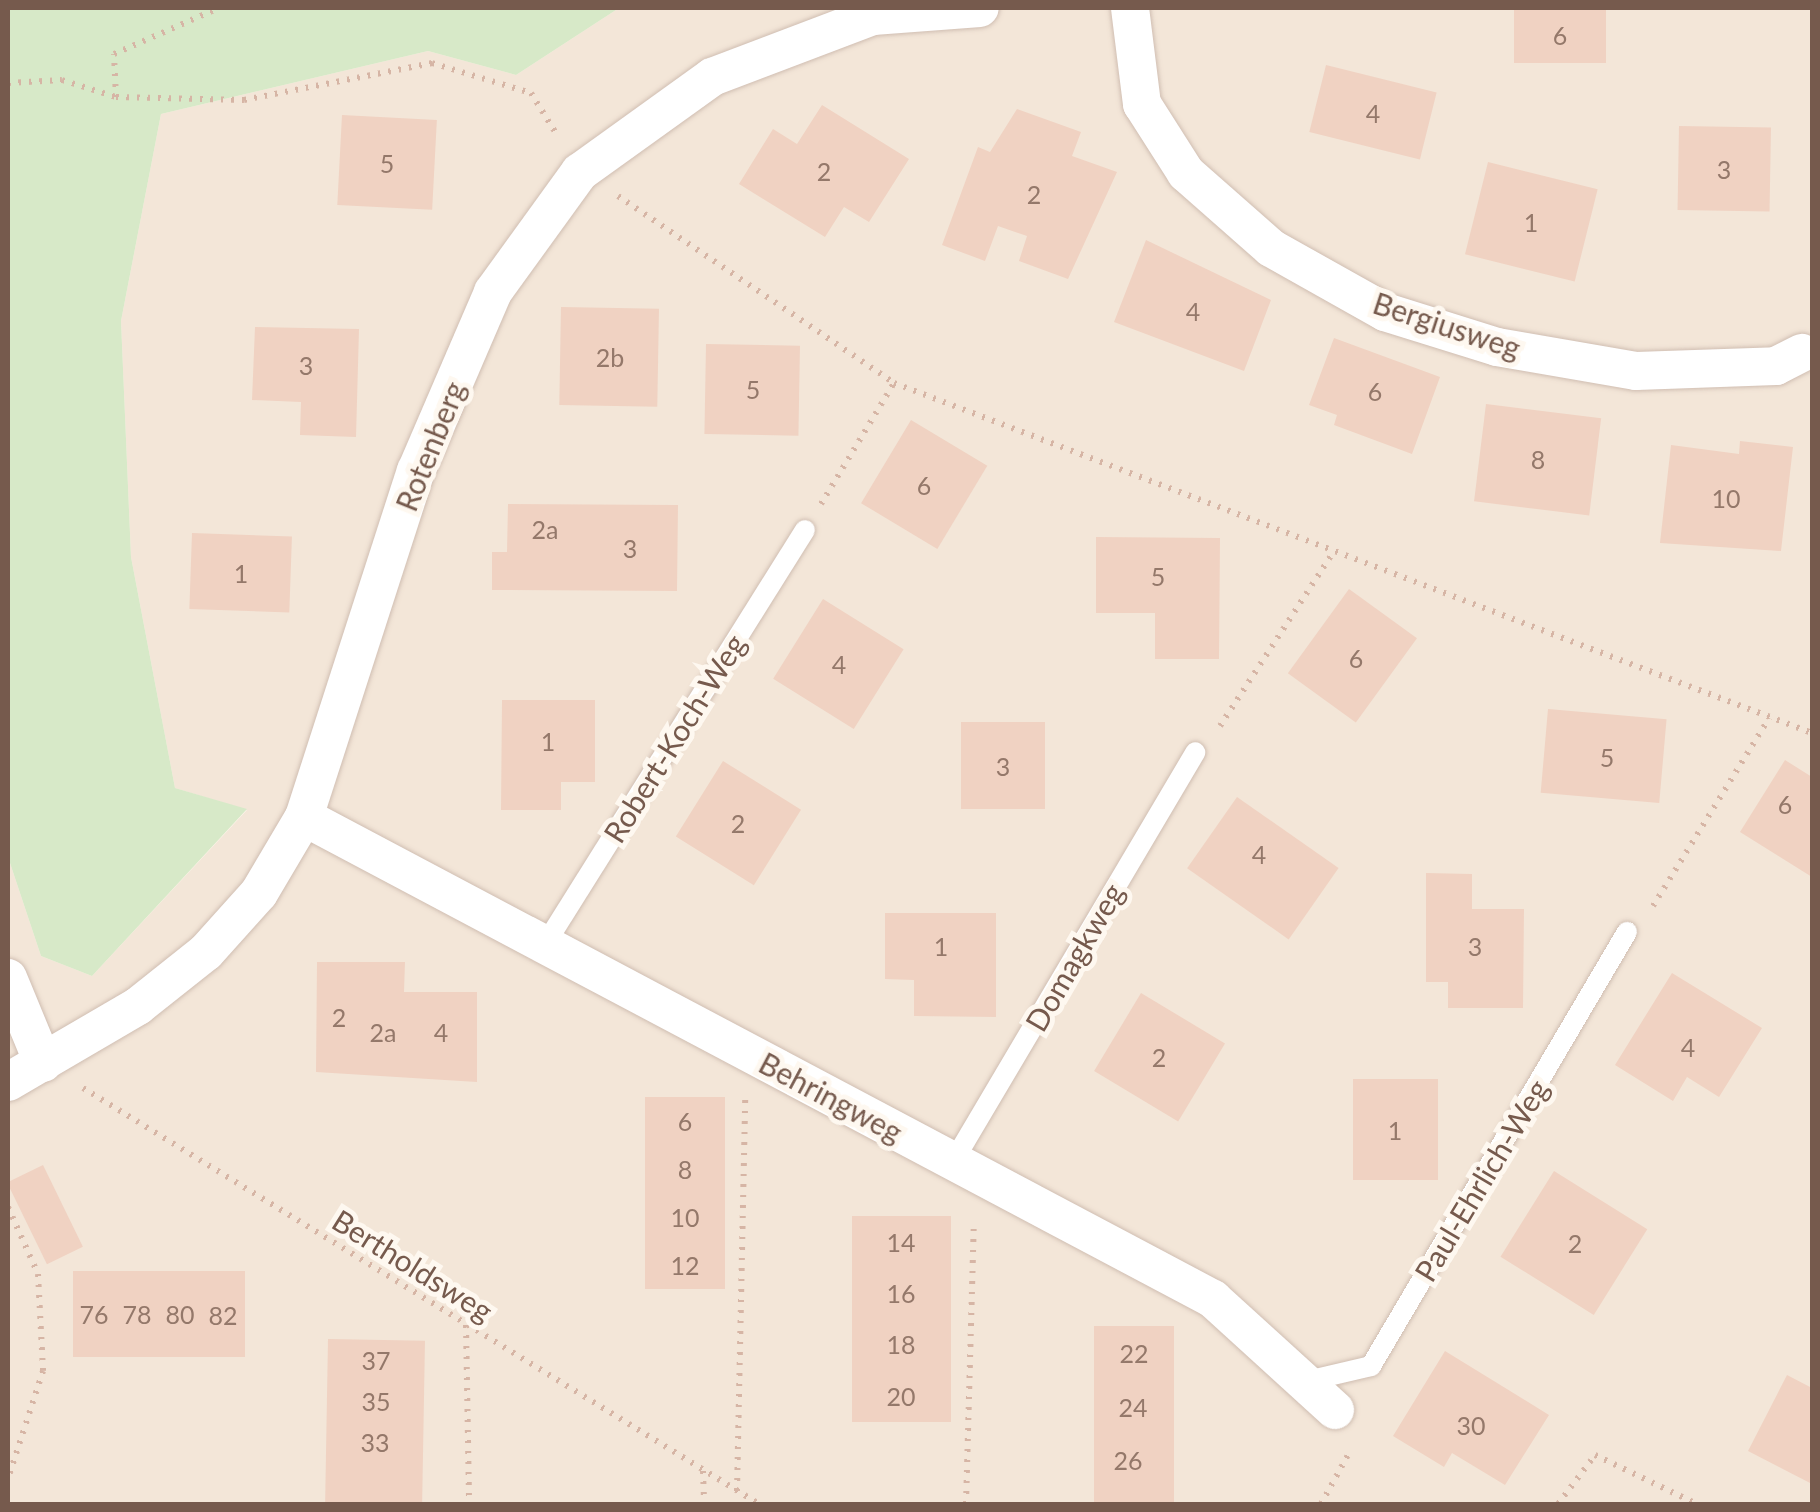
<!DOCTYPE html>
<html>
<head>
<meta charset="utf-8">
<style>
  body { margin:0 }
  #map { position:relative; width:1820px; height:1512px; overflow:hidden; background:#fcf4e9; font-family:Lato,sans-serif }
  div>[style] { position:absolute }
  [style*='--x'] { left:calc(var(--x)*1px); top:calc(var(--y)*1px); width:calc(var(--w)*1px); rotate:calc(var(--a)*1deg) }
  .residential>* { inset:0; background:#f3e6d8 }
  .green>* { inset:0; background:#d7e9c8 }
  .building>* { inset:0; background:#f0d2c2; transform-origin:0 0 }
  .path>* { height:6px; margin-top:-3px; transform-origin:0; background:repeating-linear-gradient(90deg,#d6b5a5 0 2.5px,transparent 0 10.5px) }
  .roads { filter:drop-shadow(0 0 2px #d0beb2) drop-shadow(0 0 2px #d0beb2) }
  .lane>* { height:20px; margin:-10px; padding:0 10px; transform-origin:10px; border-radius:10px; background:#fff }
  .street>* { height:38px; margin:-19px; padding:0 19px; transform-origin:19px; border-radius:19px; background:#fff }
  span { translate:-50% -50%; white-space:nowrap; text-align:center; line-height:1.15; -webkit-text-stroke:10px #fef8f0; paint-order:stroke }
  .number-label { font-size:25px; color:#94786a }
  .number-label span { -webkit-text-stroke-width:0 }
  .street-label { font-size:30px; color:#765a4d }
  .frame { position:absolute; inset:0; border:10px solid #765a4d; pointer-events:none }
</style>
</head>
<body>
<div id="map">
  <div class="residential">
    <div style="clip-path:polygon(619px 8px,1812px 8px,1812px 1504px,8px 1504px,8px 857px,41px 956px,92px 976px,247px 810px,175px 788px,131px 557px,121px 321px,161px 114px,428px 51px,516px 75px)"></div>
  </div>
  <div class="green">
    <div style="clip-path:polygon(8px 8px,619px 8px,516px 75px,428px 51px,161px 114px,121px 321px,131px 557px,175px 788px,247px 809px,92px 976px,41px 956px,8px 857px)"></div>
  </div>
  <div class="building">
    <div style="left:1514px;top:8px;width:92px;height:55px"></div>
    <div style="left:1326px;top:65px;width:114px;height:69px;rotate:14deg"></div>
    <div style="clip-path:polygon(822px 105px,909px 159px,869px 222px,844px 207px,825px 237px,739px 184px,773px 129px,797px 144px)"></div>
    <div style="clip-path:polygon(1017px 109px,1081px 132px,1072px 156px,1117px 172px,1068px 279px,1019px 261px,1027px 236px,998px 226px,985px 261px,942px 245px,978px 147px,990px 152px)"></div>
    <div style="left:342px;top:115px;width:95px;height:90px;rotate:3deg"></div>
    <div style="left:1679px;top:126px;width:92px;height:84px;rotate:1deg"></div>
    <div style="left:1488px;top:162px;width:113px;height:95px;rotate:14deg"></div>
    <div style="clip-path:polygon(1146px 240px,1271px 300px,1244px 371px,1114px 322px)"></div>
    <div style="left:561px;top:307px;width:98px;height:98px;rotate:1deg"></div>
    <div style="clip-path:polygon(255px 327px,359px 329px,356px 437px,300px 435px,301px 402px,252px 400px)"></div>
    <div style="clip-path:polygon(1334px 338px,1440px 377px,1412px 454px,1334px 425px,1337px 415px,1309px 405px)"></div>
    <div style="left:706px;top:344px;width:94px;height:90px;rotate:1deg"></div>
    <div style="left:1486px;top:404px;width:116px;height:98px;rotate:7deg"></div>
    <div style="left:911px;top:420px;width:89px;height:97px;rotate:31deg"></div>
    <div style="clip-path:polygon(1740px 441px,1793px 447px,1781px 551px,1660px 543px,1671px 445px,1739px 454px)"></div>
    <div style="clip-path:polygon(508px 504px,678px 505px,677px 591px,492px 590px,492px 552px,507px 552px)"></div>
    <div style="left:192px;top:533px;width:100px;height:76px;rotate:2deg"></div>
    <div style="clip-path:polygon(1096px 537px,1220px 538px,1219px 659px,1155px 659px,1155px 613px,1096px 613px)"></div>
    <div style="left:1349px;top:589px;width:84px;height:104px;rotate:36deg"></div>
    <div style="left:823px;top:599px;width:95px;height:94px;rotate:32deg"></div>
    <div style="clip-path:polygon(502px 700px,595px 700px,595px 782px,561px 782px,561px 810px,501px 810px)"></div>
    <div style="left:1548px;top:709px;width:119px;height:84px;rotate:5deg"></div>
    <div style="left:961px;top:722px;width:84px;height:87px"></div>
    <div style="clip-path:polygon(1785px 760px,1812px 777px,1812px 877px,1740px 832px)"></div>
    <div style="left:723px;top:761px;width:92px;height:89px;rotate:32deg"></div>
    <div style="left:1237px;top:797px;width:124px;height:87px;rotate:35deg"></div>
    <div style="clip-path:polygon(1426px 873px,1472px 874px,1472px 909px,1524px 909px,1523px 1008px,1448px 1008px,1448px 982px,1426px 982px)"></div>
    <div style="clip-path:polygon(885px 913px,996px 913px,996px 1017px,914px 1016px,914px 980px,885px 979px)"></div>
    <div style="clip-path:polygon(317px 962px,405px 962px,404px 992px,477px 992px,477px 1082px,316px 1072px)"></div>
    <div style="clip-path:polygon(1672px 973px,1762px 1028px,1719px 1097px,1687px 1077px,1673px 1101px,1615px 1065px)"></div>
    <div style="left:1141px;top:993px;width:98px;height:91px;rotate:31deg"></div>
    <div style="left:1353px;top:1079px;width:85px;height:101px"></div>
    <div style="left:645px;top:1097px;width:80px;height:192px"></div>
    <div style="left:43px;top:1165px;width:91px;height:40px;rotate:64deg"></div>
    <div style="left:1554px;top:1171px;width:110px;height:101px;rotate:32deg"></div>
    <div style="left:852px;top:1216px;width:99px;height:206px"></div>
    <div style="left:73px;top:1271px;width:172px;height:86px"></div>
    <div style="left:1094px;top:1326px;width:80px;height:178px"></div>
    <div style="left:328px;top:1339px;width:97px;height:163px;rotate:1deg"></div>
    <div style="clip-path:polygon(1445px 1351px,1549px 1415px,1505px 1485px,1452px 1453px,1444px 1467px,1393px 1436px)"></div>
    <div style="clip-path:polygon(1787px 1375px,1812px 1388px,1812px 1484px,1748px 1451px)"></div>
  </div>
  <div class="path">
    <div style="--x:8;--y:83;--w:54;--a:-3.2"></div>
    <div style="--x:62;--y:80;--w:57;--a:17.5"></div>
    <div style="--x:116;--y:97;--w:43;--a:-92.7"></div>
    <div style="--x:114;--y:54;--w:115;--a:-23.7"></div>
    <div style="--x:116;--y:97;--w:128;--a:1.3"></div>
    <div style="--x:244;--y:100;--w:192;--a:-11.1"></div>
    <div style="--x:432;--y:63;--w:103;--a:16.9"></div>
    <div style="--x:531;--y:93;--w:49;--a:58.2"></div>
    <div style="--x:618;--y:196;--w:333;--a:34.1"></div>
    <div style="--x:894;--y:383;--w:982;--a:20.87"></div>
    <div style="--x:821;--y:504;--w:141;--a:-58.9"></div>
    <div style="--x:1220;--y:726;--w:203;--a:-56.9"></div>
    <div style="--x:1653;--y:906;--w:221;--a:-58.3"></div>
    <div style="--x:83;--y:1088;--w:794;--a:31.61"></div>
    <div style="--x:8;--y:1207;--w:73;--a:65.9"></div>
    <div style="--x:38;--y:1274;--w:97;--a:87"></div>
    <div style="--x:43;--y:1371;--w:114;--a:108"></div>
    <div style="--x:466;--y:1325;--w:179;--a:89"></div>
    <div style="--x:703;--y:1471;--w:33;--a:88"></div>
    <div style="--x:737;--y:1491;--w:392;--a:-88.8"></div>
    <div style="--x:966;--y:1504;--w:283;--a:-88.4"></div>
    <div style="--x:1321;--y:1504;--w:58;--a:-61.2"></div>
    <div style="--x:1558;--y:1504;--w:61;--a:-52.9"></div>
    <div style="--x:1595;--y:1455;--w:113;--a:25.7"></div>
  </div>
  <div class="roads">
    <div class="lane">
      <div style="--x:544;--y:946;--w:491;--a:-57.9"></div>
      <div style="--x:953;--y:1162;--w:476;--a:-59.4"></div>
      <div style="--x:1303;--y:1382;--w:70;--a:-13.2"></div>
      <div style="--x:1371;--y:1366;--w:504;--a:-59.47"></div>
    </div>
    <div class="street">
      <div style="--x:1130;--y:8;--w:97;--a:82.9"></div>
      <div style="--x:1142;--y:104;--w:82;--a:57.5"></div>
      <div style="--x:1186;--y:173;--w:113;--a:41.4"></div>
      <div style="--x:1271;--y:248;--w:131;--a:29.3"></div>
      <div style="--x:1385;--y:312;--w:117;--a:17.4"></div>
      <div style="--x:1497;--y:347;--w:141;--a:9.8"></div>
      <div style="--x:1636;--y:371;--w:140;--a:-2"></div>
      <div style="--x:1776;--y:366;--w:29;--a:-27"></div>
      <div style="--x:304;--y:817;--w:1029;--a:27.93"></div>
      <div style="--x:1213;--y:1299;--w:165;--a:42.3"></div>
      <div style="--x:8;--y:978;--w:92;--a:67.6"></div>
      <div style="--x:8;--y:1082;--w:151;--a:-30.3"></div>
      <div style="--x:138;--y:1006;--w:87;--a:-38.5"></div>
      <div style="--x:206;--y:952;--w:79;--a:-48.1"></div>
      <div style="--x:259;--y:893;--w:88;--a:-59.4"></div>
      <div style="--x:304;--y:817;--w:364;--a:-72.1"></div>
      <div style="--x:416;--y:471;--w:195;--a:-66.7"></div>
      <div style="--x:493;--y:292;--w:148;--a:-54.1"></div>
      <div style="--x:580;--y:172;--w:163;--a:-35.7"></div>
      <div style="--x:712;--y:77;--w:172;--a:-20.8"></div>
      <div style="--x:873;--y:16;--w:107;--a:-4.3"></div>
    </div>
  </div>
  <div class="number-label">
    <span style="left:1560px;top:35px">6</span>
    <span style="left:1373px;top:113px">4</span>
    <span style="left:387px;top:163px">5</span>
    <span style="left:1724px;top:169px">3</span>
    <span style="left:824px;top:171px">2</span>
    <span style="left:1034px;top:194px">2</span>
    <span style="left:1531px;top:222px">1</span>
    <span style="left:1193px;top:311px">4</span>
    <span style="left:610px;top:357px">2b</span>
    <span style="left:306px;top:365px">3</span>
    <span style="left:753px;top:389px">5</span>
    <span style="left:1375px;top:391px">6</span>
    <span style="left:1538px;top:459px">8</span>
    <span style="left:924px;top:485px">6</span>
    <span style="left:1726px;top:498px">10</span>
    <span style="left:545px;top:529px">2a</span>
    <span style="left:630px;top:548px">3</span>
    <span style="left:241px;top:573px">1</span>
    <span style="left:1158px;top:576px">5</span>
    <span style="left:1356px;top:658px">6</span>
    <span style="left:839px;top:664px">4</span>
    <span style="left:548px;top:741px">1</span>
    <span style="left:1607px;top:757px">5</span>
    <span style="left:1003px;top:766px">3</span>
    <span style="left:1785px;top:804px">6</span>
    <span style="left:738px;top:823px">2</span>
    <span style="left:1259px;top:854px">4</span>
    <span style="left:941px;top:946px">1</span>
    <span style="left:1475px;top:946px">3</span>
    <span style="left:339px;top:1017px">2</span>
    <span style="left:383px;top:1032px">2a</span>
    <span style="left:441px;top:1032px">4</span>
    <span style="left:1688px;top:1047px">4</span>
    <span style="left:1159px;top:1057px">2</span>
    <span style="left:685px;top:1121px">6</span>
    <span style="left:1395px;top:1130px">1</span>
    <span style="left:685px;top:1169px">8</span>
    <span style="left:685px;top:1217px">10</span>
    <span style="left:901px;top:1242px">14</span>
    <span style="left:1575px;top:1243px">2</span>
    <span style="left:685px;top:1265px">12</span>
    <span style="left:901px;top:1293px">16</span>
    <span style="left:94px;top:1314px">76</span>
    <span style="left:137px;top:1314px">78</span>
    <span style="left:180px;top:1314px">80</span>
    <span style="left:223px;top:1315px">82</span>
    <span style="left:901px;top:1344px">18</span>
    <span style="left:1134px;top:1353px">22</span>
    <span style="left:376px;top:1360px">37</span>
    <span style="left:901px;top:1396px">20</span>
    <span style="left:376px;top:1401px">35</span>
    <span style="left:1133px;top:1407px">24</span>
    <span style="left:1471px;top:1425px">30</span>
    <span style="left:375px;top:1442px">33</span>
    <span style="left:1128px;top:1460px">26</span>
  </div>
  <div class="street-label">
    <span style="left:1447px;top:325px;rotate:18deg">Bergiusweg</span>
    <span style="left:430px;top:446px;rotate:-68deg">Rotenberg</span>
    <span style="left:674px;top:738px;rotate:-58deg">Robert-Koch-Weg</span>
    <span style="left:1074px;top:957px;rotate:-60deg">Domagkweg</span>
    <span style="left:831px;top:1097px;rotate:28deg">Behringweg</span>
    <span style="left:1481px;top:1180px;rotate:-59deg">Paul-Ehrlich-Weg</span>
    <span style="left:413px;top:1265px;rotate:32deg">Bertholdsweg</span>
  </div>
  <div class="frame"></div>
</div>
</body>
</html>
